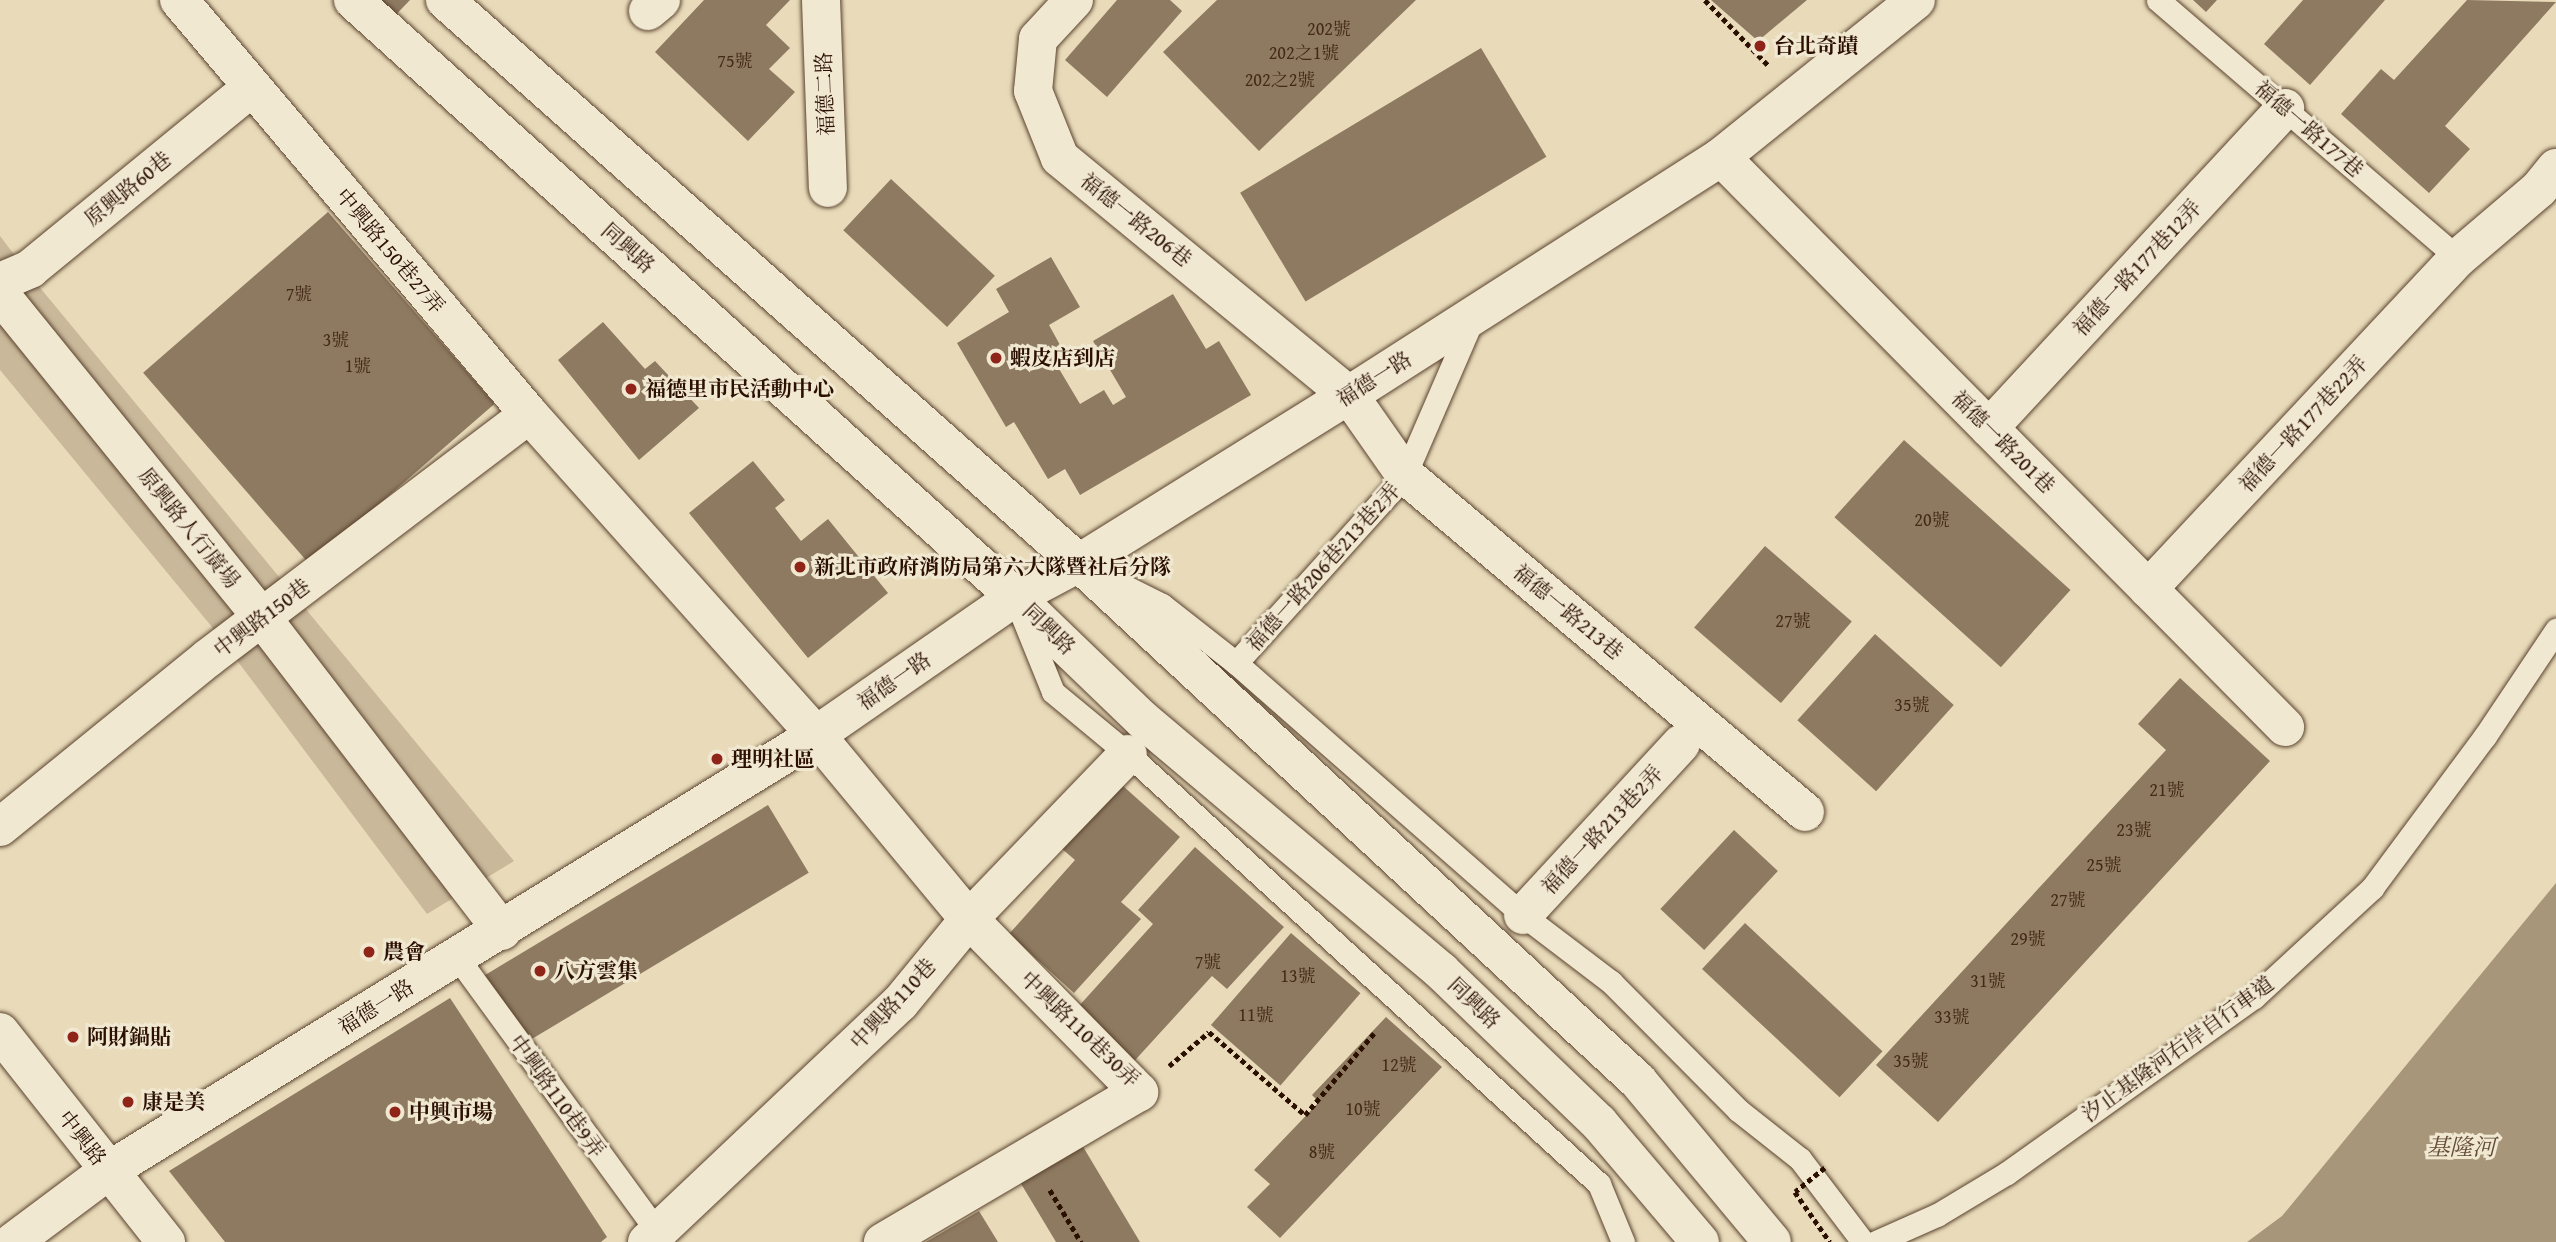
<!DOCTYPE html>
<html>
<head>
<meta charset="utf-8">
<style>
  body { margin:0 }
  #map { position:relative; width:2556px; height:1242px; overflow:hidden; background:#e9dbba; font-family:"Gentium Book Plus","Noto Serif TC",serif }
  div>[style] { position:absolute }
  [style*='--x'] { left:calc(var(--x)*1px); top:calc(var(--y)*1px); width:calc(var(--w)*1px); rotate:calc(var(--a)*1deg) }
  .green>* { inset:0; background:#c9b89a }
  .water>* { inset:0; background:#a8967b }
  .building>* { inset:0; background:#8e7a61; transform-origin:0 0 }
  .path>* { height:4.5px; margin-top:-2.25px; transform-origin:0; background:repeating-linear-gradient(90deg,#2b1000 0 5px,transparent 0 8.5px) }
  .roads { filter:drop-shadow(0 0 2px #5a432e) drop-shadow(0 0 2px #5a432e) }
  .lane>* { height:23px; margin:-11.5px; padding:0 11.5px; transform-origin:11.5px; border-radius:11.5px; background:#f1e8d2 }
  .street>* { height:38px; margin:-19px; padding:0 19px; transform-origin:19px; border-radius:19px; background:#f1e8d2 }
  .secondary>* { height:38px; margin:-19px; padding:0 19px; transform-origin:19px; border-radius:19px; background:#f1e8d2 }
  .path-bridge>* { height:4.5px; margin-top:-2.25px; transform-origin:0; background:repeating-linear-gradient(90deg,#2b1000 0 5px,transparent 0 8.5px) }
  .dots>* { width:19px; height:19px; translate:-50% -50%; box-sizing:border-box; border:4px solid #f1e8d2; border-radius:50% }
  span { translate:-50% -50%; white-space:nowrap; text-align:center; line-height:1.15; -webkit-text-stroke:6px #f1e8d2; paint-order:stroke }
  .number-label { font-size:18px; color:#442a18 }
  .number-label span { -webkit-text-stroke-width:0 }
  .poi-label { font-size:21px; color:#2b1000; font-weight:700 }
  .left { translate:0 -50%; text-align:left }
  .street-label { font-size:21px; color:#2b1000 }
  .water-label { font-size:23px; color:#634c37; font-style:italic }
</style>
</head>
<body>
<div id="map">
  <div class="green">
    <div style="clip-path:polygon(0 236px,32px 278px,514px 861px,427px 914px,212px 627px,0 370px)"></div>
  </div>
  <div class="water">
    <div style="clip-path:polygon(2556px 883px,2556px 1242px,2247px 1242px,2282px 1216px)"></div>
  </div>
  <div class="building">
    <div style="clip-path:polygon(362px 0,410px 0,388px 23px)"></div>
    <div style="clip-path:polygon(704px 0,790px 0,766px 25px,790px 48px,769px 69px,795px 92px,748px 141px,655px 52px)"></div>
    <div style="clip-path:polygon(1117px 0,1170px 0,1182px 11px,1107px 97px,1065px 60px)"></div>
    <div style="clip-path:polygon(1217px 0,1416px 0,1259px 151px,1163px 52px)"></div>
    <div style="clip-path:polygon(1711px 0,1807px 0,1758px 41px)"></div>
    <div style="clip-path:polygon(2193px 0,2217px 0,2206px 12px)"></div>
    <div style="clip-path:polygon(2303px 0,2385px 0,2310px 85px,2264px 44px)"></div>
    <div style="clip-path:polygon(2467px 0,2556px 2px,2445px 126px,2470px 149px,2429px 193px,2341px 114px,2381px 69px,2394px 80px)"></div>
    <div style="left:1481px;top:48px;width:127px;height:281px;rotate:59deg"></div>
    <div style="left:891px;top:179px;width:142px;height:70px;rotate:43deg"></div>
    <div style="left:328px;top:212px;width:254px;height:245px;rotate:49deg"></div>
    <div style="clip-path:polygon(1051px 257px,1080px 307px,1049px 325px,1060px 345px,1049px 352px,1080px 404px,1104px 390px,1113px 405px,1126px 397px,1093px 341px,1173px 294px,1206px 349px,1219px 341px,1251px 395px,1080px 495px,1065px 469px,1048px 479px,1014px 422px,1006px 427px,957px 343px,1009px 312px,996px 289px)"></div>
    <div style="clip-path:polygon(603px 322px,645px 369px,655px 361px,699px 408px,639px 460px,558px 360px)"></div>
    <div style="left:1904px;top:440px;width:224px;height:104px;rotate:42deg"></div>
    <div style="clip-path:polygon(753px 461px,785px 500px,775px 508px,801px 541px,828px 519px,888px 593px,808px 658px,689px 513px)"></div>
    <div style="left:1765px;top:546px;width:115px;height:108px;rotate:41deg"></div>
    <div style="left:1875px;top:634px;width:106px;height:116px;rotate:42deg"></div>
    <div style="clip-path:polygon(2180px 678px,2270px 761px,1938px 1122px,1876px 1065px,2166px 750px,2138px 724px)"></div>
    <div style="clip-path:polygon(1113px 777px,1180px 837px,1121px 902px,1141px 919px,1074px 993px,1009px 934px,1075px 860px,1054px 842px)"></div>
    <div style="left:768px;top:805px;width:79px;height:341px;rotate:59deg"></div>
    <div style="left:1734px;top:830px;width:60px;height:108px;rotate:43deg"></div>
    <div style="clip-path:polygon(1195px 847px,1284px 927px,1227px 989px,1212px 976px,1127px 1069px,1069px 1017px,1153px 924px,1138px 910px)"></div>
    <div style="left:1745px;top:923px;width:188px;height:63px;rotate:43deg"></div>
    <div style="left:1291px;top:933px;width:92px;height:122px;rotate:41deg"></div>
    <div style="clip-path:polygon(450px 998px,607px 1237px,601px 1242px,225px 1242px,169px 1171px)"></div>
    <div style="clip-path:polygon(1386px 1017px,1442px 1067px,1280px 1238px,1247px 1207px,1270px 1184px,1254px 1170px,1319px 1102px,1312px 1095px)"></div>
    <div style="clip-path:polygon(1082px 1145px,1140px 1242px,1056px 1242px,1020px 1182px)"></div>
    <div style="clip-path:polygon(979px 1211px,998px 1242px,926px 1242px)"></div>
  </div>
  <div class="path">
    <div style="--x:1705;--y:0;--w:93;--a:45.9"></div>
    <div style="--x:1169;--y:1066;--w:52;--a:-40.4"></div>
    <div style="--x:1209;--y:1032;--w:127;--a:40.8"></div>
    <div style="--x:1305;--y:1115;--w:107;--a:-49.9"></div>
    <div style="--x:1050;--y:1190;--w:61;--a:59.2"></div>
  </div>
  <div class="roads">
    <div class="lane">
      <div style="--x:2158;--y:0;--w:396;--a:40.7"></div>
      <div style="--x:1116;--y:582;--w:51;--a:26.6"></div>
      <div style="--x:1162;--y:605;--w:94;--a:38.1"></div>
      <div style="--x:1236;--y:663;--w:382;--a:41.3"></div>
      <div style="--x:1523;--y:915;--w:111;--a:37.3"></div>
      <div style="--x:1611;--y:982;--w:180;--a:45.2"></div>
      <div style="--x:1738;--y:1110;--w:79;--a:38.3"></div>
      <div style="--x:1800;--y:1159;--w:104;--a:52.8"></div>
      <div style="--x:1021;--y:613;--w:85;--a:67.9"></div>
      <div style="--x:1053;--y:692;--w:97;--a:39.6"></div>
      <div style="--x:1128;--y:754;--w:638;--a:42.39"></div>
      <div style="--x:1599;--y:1184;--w:63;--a:67.5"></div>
      <div style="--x:1236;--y:663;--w:253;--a:-48"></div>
      <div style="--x:1405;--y:475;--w:171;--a:-66.6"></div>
      <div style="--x:457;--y:957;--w:341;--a:53.9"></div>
      <div style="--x:1876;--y:1242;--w:67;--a:-23.9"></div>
      <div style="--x:1937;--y:1215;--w:82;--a:-31"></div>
      <div style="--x:2007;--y:1173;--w:303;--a:-35.5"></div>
      <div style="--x:2254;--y:997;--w:161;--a:-42.7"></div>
      <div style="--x:2372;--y:888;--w:189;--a:-53.4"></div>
      <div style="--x:2485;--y:736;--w:128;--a:-56.2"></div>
    </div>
    <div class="street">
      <div style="--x:179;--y:0;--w:542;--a:49.79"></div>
      <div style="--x:529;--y:414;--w:431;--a:48.2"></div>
      <div style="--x:816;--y:735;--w:239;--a:50.3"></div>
      <div style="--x:969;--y:919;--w:243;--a:45.5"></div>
      <div style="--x:1139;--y:1092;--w:297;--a:149.6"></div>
      <div style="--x:821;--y:0;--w:188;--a:87.9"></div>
      <div style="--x:1074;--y:0;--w:53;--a:132.7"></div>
      <div style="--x:1038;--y:39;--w:52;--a:95.5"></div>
      <div style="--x:1033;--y:91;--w:72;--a:68.1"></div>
      <div style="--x:1060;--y:158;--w:374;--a:39.4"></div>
      <div style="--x:1349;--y:395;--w:98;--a:55"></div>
      <div style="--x:1405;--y:475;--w:523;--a:40.11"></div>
      <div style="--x:648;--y:11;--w:17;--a:-40"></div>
      <div style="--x:1721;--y:157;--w:802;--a:45.3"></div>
      <div style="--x:0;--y:282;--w:33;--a:-23"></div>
      <div style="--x:30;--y:269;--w:287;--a:-39.3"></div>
      <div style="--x:0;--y:294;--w:418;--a:51"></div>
      <div style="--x:263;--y:619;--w:393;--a:52.5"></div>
      <div style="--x:1989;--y:428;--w:436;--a:-47.2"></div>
      <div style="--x:2148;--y:589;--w:453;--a:-46.9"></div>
      <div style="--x:2458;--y:258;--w:106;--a:-40.4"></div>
      <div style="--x:2539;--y:189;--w:27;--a:-51"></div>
      <div style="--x:0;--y:827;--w:268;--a:-39.1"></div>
      <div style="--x:208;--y:658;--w:403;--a:-37.2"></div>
      <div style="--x:1523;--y:915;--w:233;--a:-47.3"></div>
      <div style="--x:647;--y:1242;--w:348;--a:-43.4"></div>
      <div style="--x:900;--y:1003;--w:109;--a:-50.6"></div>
      <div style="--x:969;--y:919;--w:229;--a:-46.1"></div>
    </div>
    <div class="secondary">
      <div style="--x:353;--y:0;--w:891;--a:42.04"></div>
      <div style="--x:1015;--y:597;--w:178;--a:43.9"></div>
      <div style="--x:1143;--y:720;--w:390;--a:40.1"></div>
      <div style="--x:1441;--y:971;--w:219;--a:43.9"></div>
      <div style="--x:1599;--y:1123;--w:156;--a:49.7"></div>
      <div style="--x:445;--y:0;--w:848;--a:41.61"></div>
      <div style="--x:1079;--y:563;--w:762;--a:42.82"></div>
      <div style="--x:1638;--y:1081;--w:209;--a:50.2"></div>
      <div style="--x:0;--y:1032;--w:268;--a:51.7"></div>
      <div style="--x:13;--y:1242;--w:119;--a:-36.8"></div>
      <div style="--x:108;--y:1171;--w:831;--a:-31.63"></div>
      <div style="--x:816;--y:735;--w:242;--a:-34.7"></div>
      <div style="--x:1015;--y:597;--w:72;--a:-28"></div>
      <div style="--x:1079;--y:563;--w:318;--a:-31.9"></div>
      <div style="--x:1349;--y:395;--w:442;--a:-32.6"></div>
      <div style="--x:1721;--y:157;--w:250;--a:-38.8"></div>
    </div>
  </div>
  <div class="path-bridge">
    <div style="--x:1825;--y:1168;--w:38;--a:141"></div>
    <div style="--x:1795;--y:1192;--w:61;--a:55"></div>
  </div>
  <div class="dots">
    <div style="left:1760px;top:46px;background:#8f2418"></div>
    <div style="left:996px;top:358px;background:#8f2418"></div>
    <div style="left:631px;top:389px;background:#8f2418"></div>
    <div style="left:800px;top:567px;background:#8f2418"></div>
    <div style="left:717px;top:759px;background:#8f2418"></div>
    <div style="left:369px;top:952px;background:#8f2418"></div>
    <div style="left:540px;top:971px;background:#8f2418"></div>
    <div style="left:73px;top:1037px;background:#8f2418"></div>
    <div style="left:128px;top:1102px;background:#8f2418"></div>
    <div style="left:395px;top:1112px;background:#8f2418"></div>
  </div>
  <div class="number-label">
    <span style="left:1329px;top:29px">202號</span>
    <span style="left:1304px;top:53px">202之1號</span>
    <span style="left:735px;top:61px">75號</span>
    <span style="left:1280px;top:80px">202之2號</span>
    <span style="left:299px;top:294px">7號</span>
    <span style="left:336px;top:340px">3號</span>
    <span style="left:358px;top:366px">1號</span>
    <span style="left:1932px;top:520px">20號</span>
    <span style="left:1793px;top:621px">27號</span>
    <span style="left:1912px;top:705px">35號</span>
    <span style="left:2167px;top:790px">21號</span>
    <span style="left:2134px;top:830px">23號</span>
    <span style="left:2104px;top:865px">25號</span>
    <span style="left:2068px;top:900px">27號</span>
    <span style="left:2028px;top:939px">29號</span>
    <span style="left:1208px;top:962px">7號</span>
    <span style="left:1298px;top:976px">13號</span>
    <span style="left:1988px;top:981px">31號</span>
    <span style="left:1256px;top:1015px">11號</span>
    <span style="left:1952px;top:1017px">33號</span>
    <span style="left:1911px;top:1061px">35號</span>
    <span style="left:1399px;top:1065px">12號</span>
    <span style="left:1363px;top:1109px">10號</span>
    <span style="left:1322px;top:1152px">8號</span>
  </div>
  <div class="poi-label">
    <span class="left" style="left:1774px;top:46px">台北奇蹟</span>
    <span class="left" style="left:1010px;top:358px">蝦皮店到店</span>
    <span class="left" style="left:645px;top:389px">福德里市民活動中心</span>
    <span class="left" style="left:814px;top:567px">新北市政府消防局第六大隊暨社后分隊</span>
    <span class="left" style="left:731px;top:759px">理明社區</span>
    <span class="left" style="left:383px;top:952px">農會</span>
    <span class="left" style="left:554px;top:971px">八方雲集</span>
    <span class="left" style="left:87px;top:1037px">阿財鍋貼</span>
    <span class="left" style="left:142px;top:1102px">康是美</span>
    <span class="left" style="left:409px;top:1112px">中興市場</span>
  </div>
  <div class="street-label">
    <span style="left:825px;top:94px;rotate:-92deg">福德二路</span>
    <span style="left:2309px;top:129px;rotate:41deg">福德一路177巷</span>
    <span style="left:128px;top:189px;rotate:-39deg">原興路60巷</span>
    <span style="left:1136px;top:220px;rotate:39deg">福德一路206巷</span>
    <span style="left:628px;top:248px;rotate:42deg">同興路</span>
    <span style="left:390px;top:251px;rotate:50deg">中興路150巷27弄</span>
    <span style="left:2137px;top:268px;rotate:-47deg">福德一路177巷12弄</span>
    <span style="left:1374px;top:379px;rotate:-32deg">福德一路</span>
    <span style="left:2303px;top:424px;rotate:-47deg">福德一路177巷22弄</span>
    <span style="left:2003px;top:442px;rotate:45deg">福德一路201巷</span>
    <span style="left:189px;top:528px;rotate:51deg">原興路人行廣場</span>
    <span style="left:1323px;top:567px;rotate:-48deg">福德一路206巷213巷2弄</span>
    <span style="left:1568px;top:612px;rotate:40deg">福德一路213巷</span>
    <span style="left:262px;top:618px;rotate:-37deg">中興路150巷</span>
    <span style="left:1049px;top:629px;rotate:44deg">同興路</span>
    <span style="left:894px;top:681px;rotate:-35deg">福德一路</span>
    <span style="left:1602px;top:830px;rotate:-47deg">福德一路213巷2弄</span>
    <span style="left:1474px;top:1003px;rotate:44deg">同興路</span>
    <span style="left:893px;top:1004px;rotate:-47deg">中興路110巷</span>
    <span style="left:376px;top:1007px;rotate:-32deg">福德一路</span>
    <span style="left:1080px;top:1029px;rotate:44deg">中興路110巷30弄</span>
    <span style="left:2178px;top:1049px;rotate:-36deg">汐止基隆河右岸自行車道</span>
    <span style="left:557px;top:1096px;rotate:54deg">中興路110巷9弄</span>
    <span style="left:82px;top:1138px;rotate:52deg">中興路</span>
  </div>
  <div class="water-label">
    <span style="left:2461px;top:1147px">基隆河</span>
  </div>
</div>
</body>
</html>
